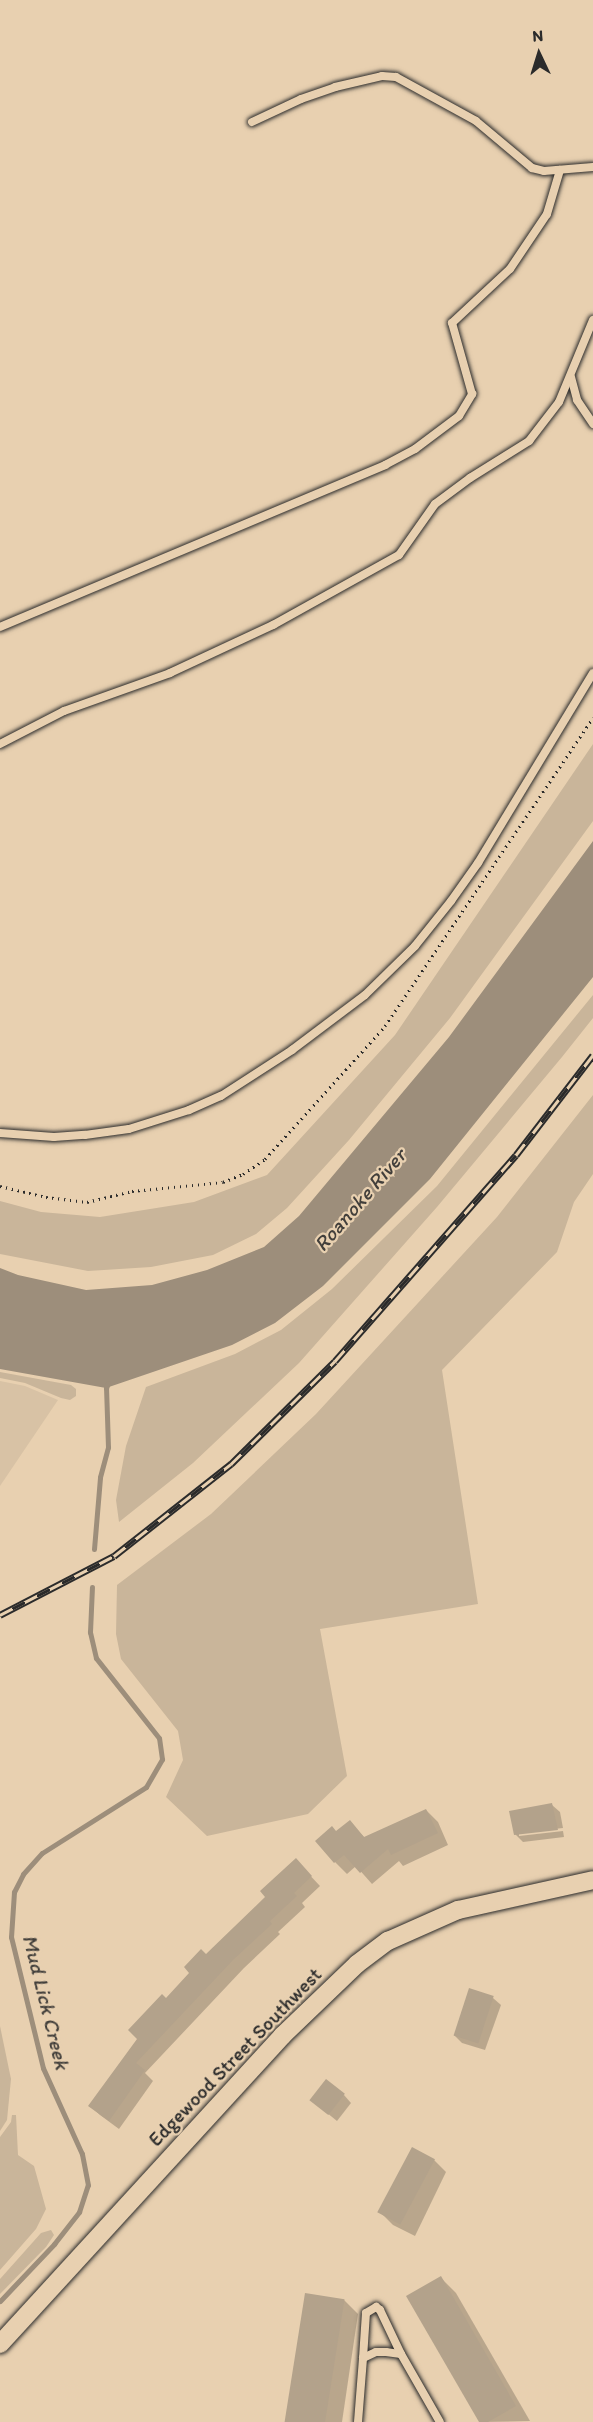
<!DOCTYPE html>
<html>
<head>
<meta charset="utf-8">
<style>
  body { margin:0 }
  #map { position:relative; width:593px; height:2422px; overflow:hidden; background:#e8d0b0; font-family:Itim,sans-serif }
  div>[style] { position:absolute }
  [style*='--x'] { left:calc(var(--x)*1px); top:calc(var(--y)*1px); width:calc(var(--w)*1px); rotate:calc(var(--a)*1deg) }
  .built>* { inset:0; background:#d8c2a5 }
  .green>* { inset:0; background:#c9b59a }
  .water>* { inset:0; background:#9d8e7b }
  .shadow>* { inset:0; background:#0003 }
  .stream>* { height:5px; margin:-2.5px; padding:0 2.5px; transform-origin:2.5px; border-radius:2.5px; background:#9d8e7b }
  .building>* { inset:0; background:#b3a28b; transform-origin:0 0 }
  .path>* { height:3px; margin-top:-1.5px; transform-origin:0; background:repeating-linear-gradient(90deg,#2b2b2b 0 1.5px,transparent 0 6px) }
  .roads { filter:drop-shadow(0 0 2px #2b2b2b) drop-shadow(0 0 2px #2b2b2b) }
  .service>* { height:8px; margin:-4px; padding:0 4px; transform-origin:4px; border-radius:4px; background:#e8d0b0 }
  .tertiary>* { height:18px; margin:-9px; padding:0 9px; transform-origin:9px; border-radius:9px; background:#e8d0b0 }
  .rail>* { height:7px; margin-top:-3.5px; transform-origin:0; background:repeating-linear-gradient(90deg,#e8d0b0 0 14px,#2b2b2b 0 28px); box-sizing:border-box; border-block:2px solid #2b2b2b }
  span { translate:-50% -50%; white-space:nowrap; text-align:center; line-height:1.15; -webkit-text-stroke:4.5px #e8d0b0; paint-order:stroke }
  .street-label { font-size:20px; color:#2b2b2b }
  .water-label { font-size:21px; color:#423f3b; font-style:italic }
  .north { position:absolute; left:509px; top:24px; width:60px; height:60px; -webkit-text-stroke:4px #e8d0b0; paint-order:stroke; rotate:356deg; font-size:16px; font-weight:700; line-height:24px; text-align:center; color:#2b2b2b }
  .north::after { content:''; display:block; margin:auto; width:21px; height:27px; background:#2b2b2b; clip-path:polygon(50% 0,100% 100%,50% 72%,0 100%) }
</style>
</head>
<body>
<div id="map">
  <div class="built">
    <div style="clip-path:polygon(0 1381px,25px 1386px,58px 1400px,0 1486px)"></div>
  </div>
  <div class="green">
    <div style="clip-path:polygon(593px 744px,593px 821px,450px 1018px,349px 1140px,287px 1208px,256px 1234px,213px 1255px,151px 1267px,88px 1271px,0 1254px,0 1201px,41px 1212px,100px 1217px,194px 1202px,267px 1175px,395px 1035px)"></div>
    <div style="clip-path:polygon(593px 995px,593px 1018px,562px 1057px,437px 1207px,299px 1363px,193px 1463px,119px 1522px,116px 1500px,126px 1446px,146px 1387px,235px 1354px,281px 1330px,332px 1289px,437px 1186px)"></div>
    <div style="clip-path:polygon(593px 1095px,593px 1174px,574px 1202px,557px 1252px,442px 1370px,478px 1604px,320px 1629px,347px 1776px,308px 1814px,207px 1836px,166px 1797px,183px 1760px,178px 1731px,121px 1659px,116px 1634px,117px 1585px,211px 1514px,316px 1414px,497px 1217px)"></div>
    <div style="clip-path:polygon(0 1372px,71px 1385px,76px 1389px,76px 1396px,70px 1400px,61px 1398px,25px 1383px,0 1378px)"></div>
    <div style="clip-path:polygon(0 2026px,11px 2079px,7px 2120px,0 2131px)"></div>
    <div style="clip-path:polygon(12px 2115px,16px 2115px,18px 2155px,34px 2166px,46px 2209px,36px 2229px,0 2270px,0 2137px,11px 2122px)"></div>
    <div style="clip-path:polygon(51px 2230px,54px 2235px,46px 2247px,0 2294px,0 2279px,41px 2233px)"></div>
  </div>
  <div class="water">
    <div style="clip-path:polygon(593px 841px,593px 977px,430px 1179px,323px 1286px,275px 1323px,232px 1345px,106px 1388px,0 1369px,0 1268px,18px 1275px,86px 1290px,152px 1285px,207px 1270px,264px 1247px,299px 1216px,449px 1037px)"></div>
  </div>
  <div class="shadow">
    <div style="clip-path:polygon(552px 1805px,560px 1812px,563px 1828px,519px 1833px,519px 1836px,563px 1831px,564px 1837px,523px 1842px,515px 1834px)"></div>
    <div style="clip-path:polygon(426px 1810px,438px 1822px,448px 1845px,403px 1866px,399px 1861px,372px 1884px,356px 1866px,347px 1874px,335px 1862px,337px 1833px,361px 1834px,365px 1838px)"></div>
    <div style="clip-path:polygon(305px 1870px,320px 1886px,302px 1903px,305px 1907px,278px 1932px,280px 1934px,244px 1968px,145px 2073px,153px 2081px,119px 2129px,100px 2115px,90px 2106px,166px 2000px,206px 1956px)"></div>
    <div style="clip-path:polygon(493px 1998px,501px 2005px,485px 2050px,462px 2043px,454px 2035px)"></div>
    <div style="clip-path:polygon(344px 2095px,351px 2103px,337px 2121px,311px 2100px)"></div>
    <div style="clip-path:polygon(434px 2160px,446px 2172px,415px 2236px,393px 2225px,382px 2214px)"></div>
    <div style="clip-path:polygon(441px 2278px,456px 2293px,530px 2421px,481px 2422px)"></div>
    <div style="clip-path:polygon(344px 2300px,358px 2314px,342px 2422px,287px 2422px)"></div>
  </div>
  <div class="stream">
    <div style="--x:94;--y:1549;--w:72;--a:-85.2"></div>
    <div style="--x:100;--y:1477;--w:31;--a:-75"></div>
    <div style="--x:108;--y:1447;--w:59;--a:-91.9"></div>
    <div style="--x:106;--y:1388;--w:5;--a:-68"></div>
    <div style="--x:0;--y:2301;--w:79;--a:-46.5"></div>
    <div style="--x:54;--y:2244;--w:41;--a:-52"></div>
    <div style="--x:79;--y:2212;--w:28;--a:-72"></div>
    <div style="--x:88;--y:2185;--w:32;--a:-101"></div>
    <div style="--x:82;--y:2154;--w:94;--a:-114.4"></div>
    <div style="--x:43;--y:2068;--w:135;--a:-103.7"></div>
    <div style="--x:11;--y:1937;--w:45;--a:-86.2"></div>
    <div style="--x:14;--y:1892;--w:20;--a:-63"></div>
    <div style="--x:23;--y:1874;--w:28;--a:-48"></div>
    <div style="--x:42;--y:1853;--w:123;--a:-32.4"></div>
    <div style="--x:146;--y:1787;--w:32;--a:-60"></div>
    <div style="--x:162;--y:1759;--w:21;--a:-98"></div>
    <div style="--x:159;--y:1738;--w:102;--a:-128.2"></div>
    <div style="--x:96;--y:1658;--w:27;--a:-103"></div>
    <div style="--x:90;--y:1632;--w:45;--a:-87.5"></div>
  </div>
  <div class="building">
    <div style="clip-path:polygon(552px 1803px,558px 1830px,514px 1835px,509px 1811px)"></div>
    <div style="clip-path:polygon(426px 1809px,438px 1833px,391px 1855px,388px 1849px,360px 1873px,344px 1855px,334px 1863px,315px 1841px,332px 1826px,336px 1831px,350px 1820px,364px 1837px)"></div>
    <div style="clip-path:polygon(296px 1858px,312px 1876px,294px 1893px,297px 1896px,270px 1921px,272px 1924px,234px 1959px,136px 2063px,145px 2070px,109px 2121px,88px 2106px,137px 2039px,128px 2030px,162px 1994px,166px 1998px,189px 1973px,184px 1967px,201px 1949px,206px 1954px,265px 1897px,260px 1891px)"></div>
    <div style="left:469px;top:1988px;width:26px;height:50px;rotate:18deg"></div>
    <div style="left:326px;top:2079px;width:24px;height:27px;rotate:38deg"></div>
    <div style="left:412px;top:2147px;width:26px;height:74px;rotate:28deg"></div>
    <div style="clip-path:polygon(441px 2276px,516px 2406px,488px 2422px,479px 2422px,406px 2296px)"></div>
    <div style="left:305px;top:2293px;width:40px;height:131px;rotate:9deg"></div>
  </div>
  <div class="path">
    <div style="--x:0;--y:1186;--w:47;--a:13.4"></div>
    <div style="--x:46;--y:1197;--w:41;--a:7"></div>
    <div style="--x:87;--y:1202;--w:46;--a:-13.7"></div>
    <div style="--x:132;--y:1191;--w:91;--a:-5.6"></div>
    <div style="--x:223;--y:1182;--w:22;--a:-22"></div>
    <div style="--x:243;--y:1174;--w:27;--a:-34"></div>
    <div style="--x:265;--y:1159;--w:179;--a:-47.9"></div>
    <div style="--x:385;--y:1026;--w:372;--a:-56"></div>
  </div>
  <div class="roads">
    <div class="service">
      <div style="--x:252;--y:122;--w:54;--a:-25.1"></div>
      <div style="--x:301;--y:99;--w:36;--a:-19"></div>
      <div style="--x:335;--y:87;--w:48;--a:-13.2"></div>
      <div style="--x:382;--y:76;--w:14;--a:4"></div>
      <div style="--x:396;--y:77;--w:91;--a:28.8"></div>
      <div style="--x:476;--y:121;--w:73;--a:40"></div>
      <div style="--x:532;--y:168;--w:12;--a:14"></div>
      <div style="--x:544;--y:171;--w:49;--a:-4.7"></div>
      <div style="--x:571;--y:377;--w:24;--a:75"></div>
      <div style="--x:577;--y:400;--w:29;--a:56"></div>
      <div style="--x:0;--y:627;--w:418;--a:-22.8"></div>
      <div style="--x:385;--y:465;--w:34;--a:-28"></div>
      <div style="--x:415;--y:449;--w:55;--a:-36.9"></div>
      <div style="--x:459;--y:416;--w:26;--a:-59"></div>
      <div style="--x:472;--y:394;--w:74;--a:-105.7"></div>
      <div style="--x:452;--y:323;--w:79;--a:-43"></div>
      <div style="--x:510;--y:269;--w:66;--a:-56.1"></div>
      <div style="--x:547;--y:214;--w:46;--a:-73.5"></div>
      <div style="--x:0;--y:744;--w:72;--a:-27.3"></div>
      <div style="--x:64;--y:711;--w:113;--a:-19.7"></div>
      <div style="--x:170;--y:673;--w:114;--a:-25"></div>
      <div style="--x:273;--y:625;--w:144;--a:-29.1"></div>
      <div style="--x:399;--y:555;--w:62;--a:-54.8"></div>
      <div style="--x:435;--y:504;--w:44;--a:-36.6"></div>
      <div style="--x:470;--y:478;--w:70;--a:-32.1"></div>
      <div style="--x:529;--y:441;--w:49;--a:-52.4"></div>
      <div style="--x:559;--y:402;--w:89;--a:-67.5"></div>
      <div style="--x:0;--y:1133;--w:54;--a:4.2"></div>
      <div style="--x:54;--y:1137;--w:31;--a:-4"></div>
      <div style="--x:85;--y:1135;--w:44;--a:-7.8"></div>
      <div style="--x:129;--y:1129;--w:63;--a:-17.6"></div>
      <div style="--x:189;--y:1110;--w:35;--a:-24"></div>
      <div style="--x:221;--y:1096;--w:85;--a:-32.9"></div>
      <div style="--x:292;--y:1050;--w:91;--a:-37"></div>
      <div style="--x:365;--y:995;--w:70;--a:-44.4"></div>
      <div style="--x:415;--y:946;--w:58;--a:-51.3"></div>
      <div style="--x:451;--y:901;--w:47;--a:-54.6"></div>
      <div style="--x:478;--y:863;--w:222;--a:-58.8"></div>
      <div style="--x:363;--y:2358;--w:45;--a:-86.2"></div>
      <div style="--x:366;--y:2313;--w:12;--a:-31"></div>
      <div style="--x:376;--y:2307;--w:5;--a:37"></div>
      <div style="--x:380;--y:2310;--w:49;--a:64.5"></div>
      <div style="--x:358;--y:2422;--w:64;--a:-85.5"></div>
      <div style="--x:363;--y:2358;--w:14;--a:-25"></div>
      <div style="--x:376;--y:2352;--w:10;--a:0"></div>
      <div style="--x:386;--y:2352;--w:15;--a:8"></div>
      <div style="--x:401;--y:2354;--w:78;--a:60.2"></div>
    </div>
    <div class="tertiary">
      <div style="--x:0;--y:2344;--w:418;--a:-47.5"></div>
      <div style="--x:282;--y:2036;--w:104;--a:-43.8"></div>
      <div style="--x:357;--y:1964;--w:39;--a:-37"></div>
      <div style="--x:388;--y:1941;--w:77;--a:-23.9"></div>
      <div style="--x:458;--y:1910;--w:138;--a:-12.5"></div>
    </div>
  </div>
  <div class="rail">
    <div style="--x:0;--y:1615;--w:128;--a:-27.4"></div>
    <div style="--x:114;--y:1556;--w:149;--a:-38.2"></div>
    <div style="--x:231;--y:1464;--w:146;--a:-44.7"></div>
    <div style="--x:335;--y:1361;--w:274;--a:-48.7"></div>
    <div style="--x:516;--y:1155;--w:126;--a:-52.4"></div>
  </div>
  <div class="street-label">
    <span style="left:235px;top:2057px;rotate:-46deg">Edgewood Street Southwest</span>
  </div>
  <div class="water-label">
    <span style="left:360px;top:1200px;rotate:-49deg">Roanoke River</span>
    <span style="left:46px;top:2002px;rotate:76deg">Mud Lick Creek</span>
  </div>
  <div class="north">N</div>
</div>
</body>
</html>
